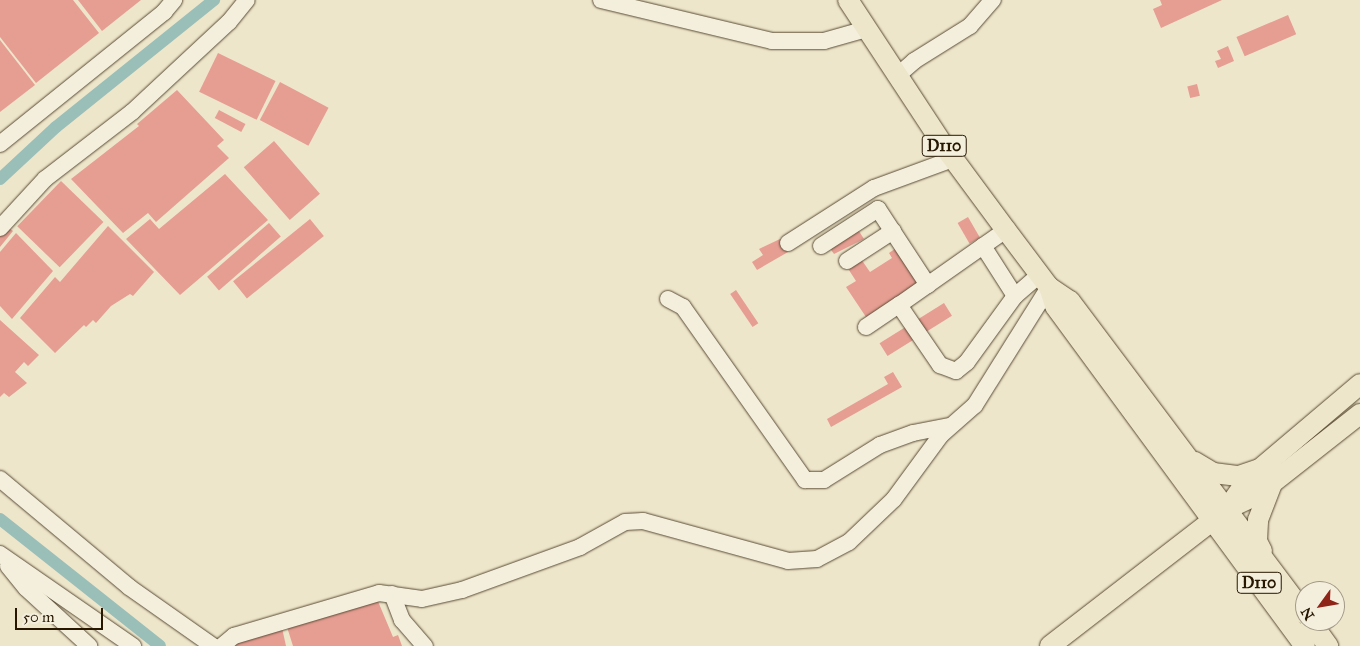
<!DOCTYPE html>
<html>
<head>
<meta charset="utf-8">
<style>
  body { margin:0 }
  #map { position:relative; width:1360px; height:646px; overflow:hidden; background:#eee6cb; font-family:"IM FELL Great Primer",serif }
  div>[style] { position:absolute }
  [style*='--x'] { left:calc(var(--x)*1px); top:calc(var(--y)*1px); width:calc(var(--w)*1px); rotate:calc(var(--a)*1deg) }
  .canal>* { height:12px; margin:-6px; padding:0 6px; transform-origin:6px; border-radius:6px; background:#99bfb8 }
  .building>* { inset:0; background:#e69d92; transform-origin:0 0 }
  .roads { filter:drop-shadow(0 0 1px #594b34) drop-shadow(0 0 1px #594b34) }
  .minor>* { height:16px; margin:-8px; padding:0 8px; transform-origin:8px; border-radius:8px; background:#f4efdd }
  .major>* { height:20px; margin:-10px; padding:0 10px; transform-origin:10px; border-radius:10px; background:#eee6cb }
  span { translate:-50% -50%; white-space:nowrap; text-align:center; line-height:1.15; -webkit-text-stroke:4.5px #f4efdd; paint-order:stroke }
  .shield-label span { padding:1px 4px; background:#f4efdd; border:1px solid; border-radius:4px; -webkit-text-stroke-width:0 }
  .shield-label { font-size:16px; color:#271701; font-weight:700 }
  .north { position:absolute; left:1295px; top:581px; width:50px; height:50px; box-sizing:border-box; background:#f4efdd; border:1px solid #a29985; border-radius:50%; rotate:238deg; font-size:14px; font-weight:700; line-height:20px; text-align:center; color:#271701 }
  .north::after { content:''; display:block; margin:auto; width:18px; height:22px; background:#8f2418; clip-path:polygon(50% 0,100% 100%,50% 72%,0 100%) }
  .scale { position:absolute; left:15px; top:608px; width:88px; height:22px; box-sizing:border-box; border:2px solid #271701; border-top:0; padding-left:6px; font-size:15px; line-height:18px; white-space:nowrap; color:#271701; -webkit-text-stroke:4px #f4efdd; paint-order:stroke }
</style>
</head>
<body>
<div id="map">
  <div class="canal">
    <div style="--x:0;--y:179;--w:76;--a:-42.9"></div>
    <div style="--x:56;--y:127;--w:203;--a:-38.8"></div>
    <div style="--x:0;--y:519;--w:204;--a:38.4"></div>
  </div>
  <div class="building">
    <div style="clip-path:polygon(0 0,73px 0,99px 33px,36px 83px,0 37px)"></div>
    <div style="clip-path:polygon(78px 0,141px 0,102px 31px)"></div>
    <div style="clip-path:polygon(1160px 0,1222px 0,1161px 28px,1153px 9px,1162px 5px)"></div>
    <div style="left:1288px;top:15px;width:21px;height:56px;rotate:67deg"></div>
    <div style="clip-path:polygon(0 40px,35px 85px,0 112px)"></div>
    <div style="clip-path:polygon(1228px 46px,1234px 61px,1218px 68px,1215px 61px,1221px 59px,1217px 51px)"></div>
    <div style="left:218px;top:53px;width:64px;height:43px;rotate:26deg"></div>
    <div style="left:280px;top:82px;width:55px;height:43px;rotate:28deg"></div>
    <div style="left:1197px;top:84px;width:12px;height:10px;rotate:76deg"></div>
    <div style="clip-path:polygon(177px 90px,224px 140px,217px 146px,229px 158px,156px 222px,148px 213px,123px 233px,71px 179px,139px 126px,137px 124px)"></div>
    <div style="left:219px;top:110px;width:30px;height:9px;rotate:28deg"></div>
    <div style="left:274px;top:141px;width:70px;height:40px;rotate:49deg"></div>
    <div style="clip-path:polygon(225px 174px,268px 220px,180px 295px,126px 239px,150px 219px,159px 229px)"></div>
    <div style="left:61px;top:181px;width:59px;height:63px;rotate:44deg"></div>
    <div style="left:968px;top:217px;width:24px;height:12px;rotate:60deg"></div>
    <div style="left:310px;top:219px;width:22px;height:99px;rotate:51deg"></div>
    <div style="left:269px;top:223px;width:18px;height:82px;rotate:49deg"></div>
    <div style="clip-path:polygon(5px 225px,13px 231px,0 247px,0 231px)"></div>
    <div style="clip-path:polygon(108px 226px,154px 272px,133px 296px,130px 294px,111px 306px,96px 323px,93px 320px,86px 327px,84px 325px,55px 353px,20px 318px,55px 277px,60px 282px)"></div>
    <div style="clip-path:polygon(857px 228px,864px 239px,834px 254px,829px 247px)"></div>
    <div style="clip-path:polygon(16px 233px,53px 271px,12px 319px,0 306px,0 252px)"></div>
    <div style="clip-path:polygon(780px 239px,788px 252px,757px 270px,752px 262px,763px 255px,759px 249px)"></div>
    <div style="clip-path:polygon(899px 246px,922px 281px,866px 317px,846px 287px,856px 281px,847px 267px,861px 259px,870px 272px,892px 258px,889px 253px)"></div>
    <div style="left:736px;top:290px;width:40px;height:7px;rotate:56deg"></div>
    <div style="left:944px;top:303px;width:15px;height:76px;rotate:58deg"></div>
    <div style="clip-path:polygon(0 320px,39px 355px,28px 366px,24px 362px,15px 372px,27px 383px,9px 397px,4px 393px,0 397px)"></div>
    <div style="clip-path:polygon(893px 372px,902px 387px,831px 427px,827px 419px,888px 384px,884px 377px)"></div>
    <div style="clip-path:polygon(377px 599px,393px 637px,398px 635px,402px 646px,293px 646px,287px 627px)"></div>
    <div style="clip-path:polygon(282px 628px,286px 646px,235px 646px,231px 642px)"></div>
  </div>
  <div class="roads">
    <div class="minor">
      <div style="--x:601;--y:0;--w:176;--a:13.5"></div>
      <div style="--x:772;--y:41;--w:52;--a:0"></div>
      <div style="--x:824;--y:41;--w:44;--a:-15.9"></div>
      <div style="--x:897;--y:76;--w:23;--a:-41"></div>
      <div style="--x:914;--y:61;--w:66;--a:-32"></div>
      <div style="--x:970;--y:26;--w:35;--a:-49"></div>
      <div style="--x:0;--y:144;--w:211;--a:-38.8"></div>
      <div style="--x:164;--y:12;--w:16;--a:-50"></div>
      <div style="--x:0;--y:228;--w:67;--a:-47.4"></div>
      <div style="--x:45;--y:179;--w:110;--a:-37.6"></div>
      <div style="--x:132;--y:112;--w:132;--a:-42.9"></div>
      <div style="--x:229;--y:22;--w:28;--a:-51"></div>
      <div style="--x:788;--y:243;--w:102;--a:-32.6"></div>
      <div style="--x:874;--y:188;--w:84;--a:-20.2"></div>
      <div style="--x:821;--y:246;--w:68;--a:-33"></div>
      <div style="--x:878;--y:209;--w:91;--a:56.7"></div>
      <div style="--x:983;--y:246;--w:103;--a:144.9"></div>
      <div style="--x:899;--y:305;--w:73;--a:55.7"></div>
      <div style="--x:940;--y:365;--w:17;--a:21"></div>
      <div style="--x:956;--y:371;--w:14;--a:-39"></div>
      <div style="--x:967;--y:362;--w:82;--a:-54"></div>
      <div style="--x:1015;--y:296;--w:59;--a:-122.6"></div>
      <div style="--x:983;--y:246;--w:28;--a:-35"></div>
      <div style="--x:847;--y:261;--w:55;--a:-33.1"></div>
      <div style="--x:1015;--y:296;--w:33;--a:-41"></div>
      <div style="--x:668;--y:299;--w:17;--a:28"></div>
      <div style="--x:683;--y:307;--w:212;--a:54.8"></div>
      <div style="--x:805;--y:480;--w:19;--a:0"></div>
      <div style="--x:824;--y:480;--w:66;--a:-32"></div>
      <div style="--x:880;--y:445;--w:35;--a:-20"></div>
      <div style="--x:913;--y:433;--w:38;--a:-11"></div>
      <div style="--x:866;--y:327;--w:40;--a:-34"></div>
      <div style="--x:0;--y:479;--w:168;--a:39.9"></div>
      <div style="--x:129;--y:587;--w:103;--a:35.1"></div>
      <div style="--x:0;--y:554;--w:162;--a:34.7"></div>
      <div style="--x:8;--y:566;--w:28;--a:51"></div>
      <div style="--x:26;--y:588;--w:86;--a:42.6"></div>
      <div style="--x:392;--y:594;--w:28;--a:69"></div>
      <div style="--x:402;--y:620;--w:35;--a:49"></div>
      <div style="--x:222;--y:646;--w:16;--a:-40"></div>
      <div style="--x:234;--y:636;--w:151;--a:-16.5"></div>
      <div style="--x:379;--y:593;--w:43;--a:7.9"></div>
      <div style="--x:422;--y:599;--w:41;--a:-12.7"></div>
      <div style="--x:462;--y:590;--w:126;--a:-20"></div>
      <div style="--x:580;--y:547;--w:51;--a:-29.1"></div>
      <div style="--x:625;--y:522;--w:18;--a:-3"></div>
      <div style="--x:643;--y:521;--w:150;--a:15.4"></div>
      <div style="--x:788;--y:561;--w:29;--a:-4"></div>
      <div style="--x:817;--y:559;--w:36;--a:-28"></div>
      <div style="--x:849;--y:542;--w:62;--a:-43.7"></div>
      <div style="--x:894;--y:499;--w:79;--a:-53.7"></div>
      <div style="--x:941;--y:435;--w:45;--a:-41.4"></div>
      <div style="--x:975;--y:405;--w:139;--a:-57.9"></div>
    </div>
    <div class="major">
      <div style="--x:848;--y:0;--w:178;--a:56.7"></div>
      <div style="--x:946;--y:149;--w:101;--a:53.5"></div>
      <div style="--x:1006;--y:230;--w:71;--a:53"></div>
      <div style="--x:1049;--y:287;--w:25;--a:34"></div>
      <div style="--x:1070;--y:301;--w:391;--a:53.1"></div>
      <div style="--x:1049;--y:287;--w:20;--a:72"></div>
      <div style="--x:1055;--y:306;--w:422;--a:53.7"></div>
      <div style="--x:1195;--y:462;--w:21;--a:31"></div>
      <div style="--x:1213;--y:473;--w:26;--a:7"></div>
      <div style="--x:1239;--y:476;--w:21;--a:-19"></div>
      <div style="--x:1227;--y:509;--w:35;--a:-55"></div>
      <div style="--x:1247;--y:480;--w:148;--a:-40.3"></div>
      <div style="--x:1262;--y:551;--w:11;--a:-117"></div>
      <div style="--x:1257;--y:541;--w:21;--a:-87"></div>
      <div style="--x:1258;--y:520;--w:39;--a:-69"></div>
      <div style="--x:1310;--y:621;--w:31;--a:54"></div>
      <div style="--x:1050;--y:646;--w:224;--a:-37.7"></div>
      <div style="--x:1227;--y:509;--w:33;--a:-25"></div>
      <div style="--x:1257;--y:495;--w:131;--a:-38.2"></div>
    </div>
  </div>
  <div class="shield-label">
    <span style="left:944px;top:146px">D110</span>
    <span style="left:1259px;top:583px">D110</span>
  </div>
  <div class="north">N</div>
  <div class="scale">50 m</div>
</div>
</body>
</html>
